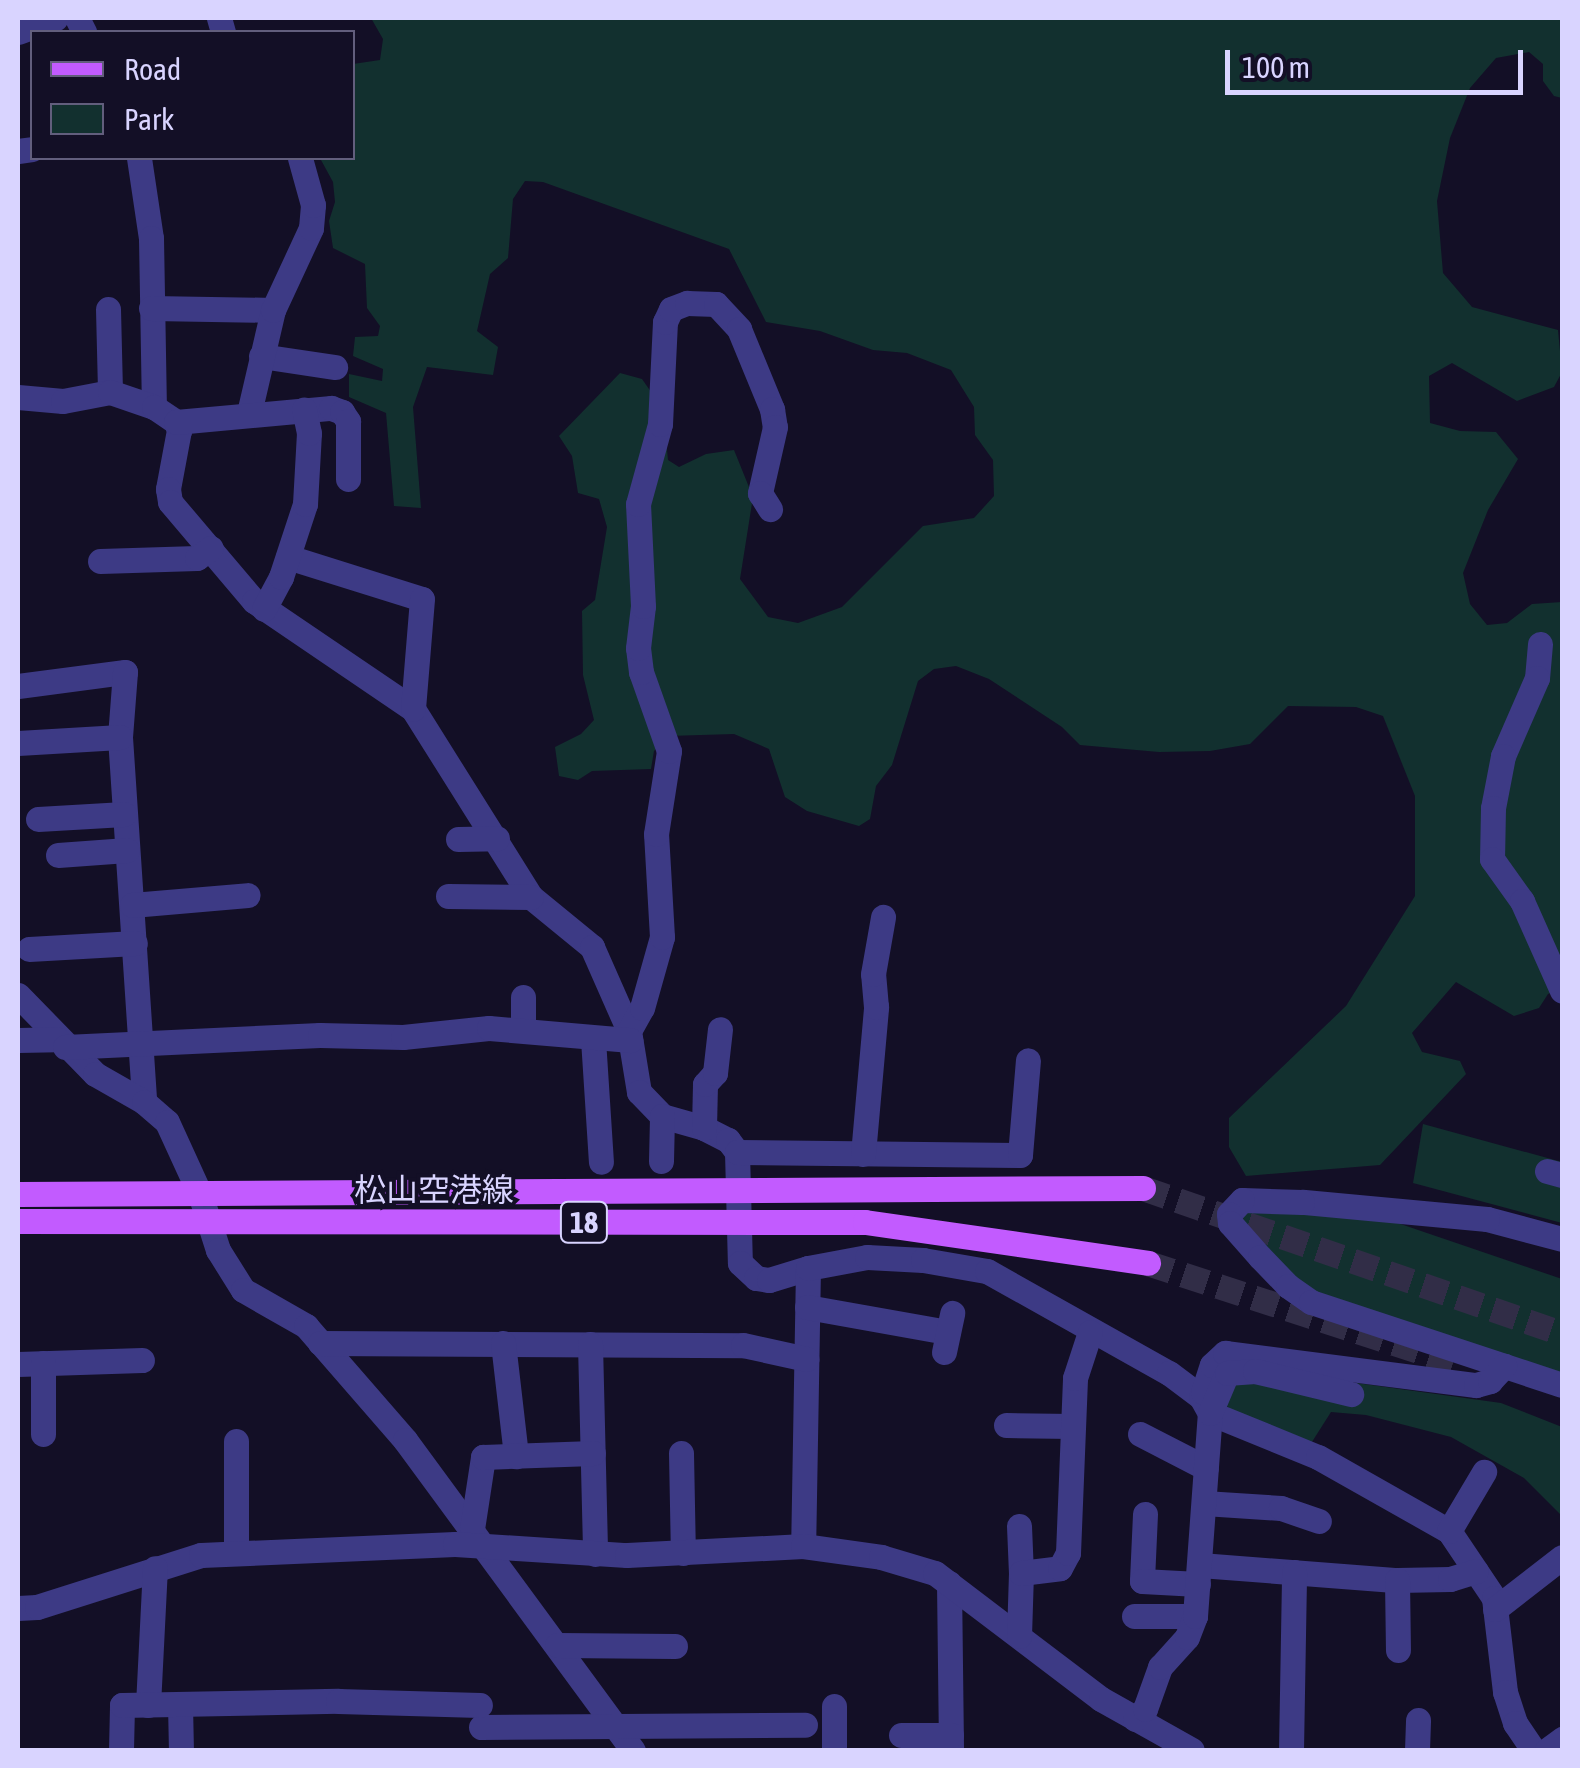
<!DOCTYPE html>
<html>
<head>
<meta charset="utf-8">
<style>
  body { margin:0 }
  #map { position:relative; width:1580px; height:1768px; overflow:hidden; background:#130f26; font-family:"Asap Condensed","Noto Sans JP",sans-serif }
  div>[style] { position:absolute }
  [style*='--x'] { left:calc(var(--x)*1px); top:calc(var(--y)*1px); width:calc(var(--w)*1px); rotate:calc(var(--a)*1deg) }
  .green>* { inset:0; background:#12302f }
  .major-tunnel>* { height:25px; margin-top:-12.5px; transform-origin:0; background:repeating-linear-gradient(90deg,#312d47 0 25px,transparent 0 37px) }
  .minor>* { height:25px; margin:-12.5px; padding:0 12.5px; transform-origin:12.5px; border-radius:12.5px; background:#3d3a85 }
  .major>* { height:25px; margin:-12.5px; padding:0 12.5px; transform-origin:12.5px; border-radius:12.5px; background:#c25bff }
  span { translate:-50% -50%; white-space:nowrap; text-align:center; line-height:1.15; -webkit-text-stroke:8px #130f26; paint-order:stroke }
  .shield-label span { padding:2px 8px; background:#130f26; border:2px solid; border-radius:8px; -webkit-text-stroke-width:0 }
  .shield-label { font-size:30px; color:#d9d4ff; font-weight:700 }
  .street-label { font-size:32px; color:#d9d4ff }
  .frame { position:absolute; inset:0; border:20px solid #d9d4ff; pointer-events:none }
  .legend { position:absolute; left:30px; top:30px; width:325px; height:130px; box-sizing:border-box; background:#130f26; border:2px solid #625e7d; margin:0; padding:12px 18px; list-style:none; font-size:30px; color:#d9d4ff }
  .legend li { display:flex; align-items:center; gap:20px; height:50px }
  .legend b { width:50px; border:2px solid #625e7d }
  .scale { position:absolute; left:1225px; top:50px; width:298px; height:45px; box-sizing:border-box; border:5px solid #d9d4ff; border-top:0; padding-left:12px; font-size:30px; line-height:35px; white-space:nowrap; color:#d9d4ff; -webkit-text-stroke:8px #130f26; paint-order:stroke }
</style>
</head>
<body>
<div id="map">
  <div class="green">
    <div style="clip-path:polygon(371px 18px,1562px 18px,1562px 98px,1554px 96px,1543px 81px,1543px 64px,1529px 52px,1496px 58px,1470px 88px,1450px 138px,1437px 201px,1443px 273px,1472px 307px,1558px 330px,1562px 372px,1554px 387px,1517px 401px,1452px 363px,1429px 376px,1430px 423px,1460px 431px,1496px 432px,1518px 459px,1488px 510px,1463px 573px,1470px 604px,1487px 625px,1507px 623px,1532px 604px,1562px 602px,1562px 988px,1548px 994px,1539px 1008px,1514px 1016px,1456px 982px,1412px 1033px,1422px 1052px,1460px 1061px,1466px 1074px,1380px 1165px,1246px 1176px,1229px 1147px,1229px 1118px,1346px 1006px,1415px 896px,1415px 796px,1383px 716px,1356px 707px,1288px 706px,1250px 744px,1210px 751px,1159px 752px,1080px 745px,1062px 727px,989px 679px,956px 666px,934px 669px,918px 681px,892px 765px,876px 786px,870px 819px,859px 826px,807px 811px,785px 797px,769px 749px,734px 734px,668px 736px,654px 751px,651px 769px,592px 771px,578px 780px,559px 776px,555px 747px,581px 734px,594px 720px,583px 675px,582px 611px,595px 600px,607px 527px,599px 499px,578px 493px,572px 456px,559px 436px,620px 373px,642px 379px,663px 409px,668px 460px,679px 467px,706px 454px,734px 450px,753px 497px,740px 579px,768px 617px,798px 623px,842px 607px,923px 526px,974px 518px,994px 496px,993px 460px,975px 435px,974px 407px,951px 370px,907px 353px,873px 350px,820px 331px,766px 322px,729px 249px,543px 182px,525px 181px,513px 199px,508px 258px,490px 274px,477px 331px,498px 347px,493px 375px,427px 367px,413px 407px,421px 508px,394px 506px,386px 413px,349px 397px,349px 374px,382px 381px,383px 369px,353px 356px,355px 337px,378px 336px,380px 326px,367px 308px,365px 264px,333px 248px,329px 221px,335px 202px,333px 182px,321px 160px,352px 158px,353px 64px,380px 60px,383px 39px)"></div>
    <div style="clip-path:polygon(1423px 1124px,1562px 1162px,1562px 1223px,1413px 1183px)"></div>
    <div style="clip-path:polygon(1237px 1211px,1380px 1217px,1562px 1279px,1562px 1374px,1311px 1295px,1289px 1280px)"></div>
    <div style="clip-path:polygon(1232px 1378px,1335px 1380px,1501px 1403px,1562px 1427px,1562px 1516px,1524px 1478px,1451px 1437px,1366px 1415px,1331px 1412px,1310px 1445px,1237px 1417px,1225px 1404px)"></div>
  </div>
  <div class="major-tunnel">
    <div style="--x:1143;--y:1188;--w:443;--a:19.1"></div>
    <div style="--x:1148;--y:1263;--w:321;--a:18"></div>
  </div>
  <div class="minor">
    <div style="--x:77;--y:18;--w:16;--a:63"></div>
    <div style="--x:219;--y:18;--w:15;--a:74"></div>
    <div style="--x:18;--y:32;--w:40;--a:-20.2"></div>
    <div style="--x:18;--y:151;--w:14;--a:-8"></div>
    <div style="--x:139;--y:158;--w:81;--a:81.5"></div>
    <div style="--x:151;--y:238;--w:169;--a:89"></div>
    <div style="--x:151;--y:308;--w:122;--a:0.9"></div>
    <div style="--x:108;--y:309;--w:83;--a:88.6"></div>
    <div style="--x:261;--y:356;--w:75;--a:8.5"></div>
    <div style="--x:18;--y:397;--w:45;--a:5.1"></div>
    <div style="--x:63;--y:401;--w:48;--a:-10.8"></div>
    <div style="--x:110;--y:392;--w:46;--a:18.8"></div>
    <div style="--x:154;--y:407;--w:27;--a:34"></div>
    <div style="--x:176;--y:422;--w:9;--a:69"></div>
    <div style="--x:179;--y:430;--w:60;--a:100.6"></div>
    <div style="--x:168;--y:489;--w:13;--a:81"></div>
    <div style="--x:170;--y:502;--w:130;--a:49.7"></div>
    <div style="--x:254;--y:601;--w:192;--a:34.2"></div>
    <div style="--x:413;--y:709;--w:222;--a:57.9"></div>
    <div style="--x:531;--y:897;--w:79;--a:39.3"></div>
    <div style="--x:592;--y:947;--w:92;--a:66.2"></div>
    <div style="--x:629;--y:1031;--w:62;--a:80.7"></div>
    <div style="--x:639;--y:1092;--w:33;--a:46"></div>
    <div style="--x:662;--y:1116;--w:44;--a:15.9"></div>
    <div style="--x:704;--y:1128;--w:27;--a:27"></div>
    <div style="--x:728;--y:1140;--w:15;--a:53"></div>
    <div style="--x:737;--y:1152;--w:111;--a:88.5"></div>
    <div style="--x:740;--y:1263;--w:22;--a:43"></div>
    <div style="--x:756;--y:1278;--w:13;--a:9"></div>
    <div style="--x:769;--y:1280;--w:41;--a:-17.1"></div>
    <div style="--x:808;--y:1268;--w:278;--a:91"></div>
    <div style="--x:249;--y:413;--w:106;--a:-76.9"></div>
    <div style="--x:273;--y:310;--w:90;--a:-65.1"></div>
    <div style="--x:311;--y:228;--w:23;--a:-85"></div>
    <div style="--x:313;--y:205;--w:49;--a:-105.5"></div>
    <div style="--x:176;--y:422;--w:156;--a:-5.2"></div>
    <div style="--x:331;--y:408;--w:12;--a:20"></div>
    <div style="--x:342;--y:412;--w:11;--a:56"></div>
    <div style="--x:348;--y:421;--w:58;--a:90"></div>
    <div style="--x:288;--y:557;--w:140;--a:17.4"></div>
    <div style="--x:422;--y:599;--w:110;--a:94.7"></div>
    <div style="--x:100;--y:561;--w:97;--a:-1.8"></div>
    <div style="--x:197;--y:558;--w:17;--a:-36"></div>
    <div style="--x:264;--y:609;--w:36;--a:-62"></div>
    <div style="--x:281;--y:577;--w:77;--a:-71.8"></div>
    <div style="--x:305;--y:504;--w:71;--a:-86.8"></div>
    <div style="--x:309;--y:433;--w:24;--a:-102"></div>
    <div style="--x:1540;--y:644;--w:34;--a:95"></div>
    <div style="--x:1537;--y:678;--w:85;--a:113.6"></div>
    <div style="--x:1503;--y:756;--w:53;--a:100.9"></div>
    <div style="--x:1493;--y:808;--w:51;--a:91.1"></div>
    <div style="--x:1492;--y:859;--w:52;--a:54.5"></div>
    <div style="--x:1522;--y:901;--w:98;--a:66"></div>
    <div style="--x:18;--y:686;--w:108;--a:-7.5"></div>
    <div style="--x:125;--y:672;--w:65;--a:94.4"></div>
    <div style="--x:120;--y:737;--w:366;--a:86.2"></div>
    <div style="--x:18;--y:743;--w:102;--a:-3.4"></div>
    <div style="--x:38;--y:819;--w:86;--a:-3.3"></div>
    <div style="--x:458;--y:839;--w:39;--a:-1"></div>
    <div style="--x:58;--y:855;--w:69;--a:-4.1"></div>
    <div style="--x:448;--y:896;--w:83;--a:0.7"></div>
    <div style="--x:132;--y:905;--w:116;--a:-4.9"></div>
    <div style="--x:29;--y:949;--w:106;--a:-3.2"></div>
    <div style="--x:18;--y:995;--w:110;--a:45.7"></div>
    <div style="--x:95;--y:1074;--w:56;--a:29.7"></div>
    <div style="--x:144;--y:1102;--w:30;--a:41"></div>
    <div style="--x:167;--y:1122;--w:79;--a:65.4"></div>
    <div style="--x:200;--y:1194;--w:59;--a:72.2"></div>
    <div style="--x:218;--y:1250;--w:47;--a:58"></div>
    <div style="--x:243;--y:1290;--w:73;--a:29.7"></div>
    <div style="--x:306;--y:1326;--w:151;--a:49"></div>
    <div style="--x:405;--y:1440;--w:385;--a:53.7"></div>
    <div style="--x:523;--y:997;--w:32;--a:90"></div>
    <div style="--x:629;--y:1031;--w:26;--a:-61"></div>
    <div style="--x:642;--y:1008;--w:74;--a:-74.3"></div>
    <div style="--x:662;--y:937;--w:103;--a:-93.3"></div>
    <div style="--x:656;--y:834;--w:84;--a:-81.1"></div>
    <div style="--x:669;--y:751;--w:84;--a:-109.5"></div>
    <div style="--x:641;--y:672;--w:24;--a:-97"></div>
    <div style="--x:638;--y:648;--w:42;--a:-83.2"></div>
    <div style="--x:643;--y:606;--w:102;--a:-92.8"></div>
    <div style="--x:638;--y:504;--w:83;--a:-74.6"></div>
    <div style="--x:660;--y:424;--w:102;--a:-87.2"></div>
    <div style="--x:665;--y:322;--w:14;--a:-65"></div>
    <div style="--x:671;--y:309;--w:17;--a:-21"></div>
    <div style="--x:687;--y:303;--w:29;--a:2"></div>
    <div style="--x:716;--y:304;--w:34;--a:47"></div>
    <div style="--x:739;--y:329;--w:87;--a:67.6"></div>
    <div style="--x:772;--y:409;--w:18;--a:81"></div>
    <div style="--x:775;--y:427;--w:68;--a:102.8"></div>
    <div style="--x:760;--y:493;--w:19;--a:58"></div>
    <div style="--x:593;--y:1039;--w:123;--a:86.3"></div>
    <div style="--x:18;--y:1040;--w:39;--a:-1"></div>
    <div style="--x:65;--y:1047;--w:255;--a:-2.7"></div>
    <div style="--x:320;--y:1035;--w:83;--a:1.4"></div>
    <div style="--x:403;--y:1037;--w:86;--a:-6"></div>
    <div style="--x:489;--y:1028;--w:142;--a:4.9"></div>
    <div style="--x:704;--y:1128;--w:44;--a:-88.7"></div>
    <div style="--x:705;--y:1084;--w:15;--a:-48"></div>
    <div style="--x:715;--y:1073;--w:44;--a:-83.5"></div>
    <div style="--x:737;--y:1152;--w:283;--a:0.6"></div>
    <div style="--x:1020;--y:1155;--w:95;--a:-85.2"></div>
    <div style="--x:863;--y:1154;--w:148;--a:-84.9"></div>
    <div style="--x:876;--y:1007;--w:33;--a:-95"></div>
    <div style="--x:873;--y:974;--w:58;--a:-80"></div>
    <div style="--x:661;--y:1161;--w:45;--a:-88.7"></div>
    <div style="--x:1547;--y:1171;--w:16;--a:15"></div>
    <div style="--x:1562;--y:1239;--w:78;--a:-165.1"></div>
    <div style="--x:1487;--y:1219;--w:186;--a:-174.7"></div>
    <div style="--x:1302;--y:1202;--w:60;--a:-178.1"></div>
    <div style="--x:1242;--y:1200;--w:19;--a:133"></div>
    <div style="--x:1229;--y:1214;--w:9;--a:84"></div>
    <div style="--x:1230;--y:1223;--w:45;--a:48.6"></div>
    <div style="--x:1260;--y:1257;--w:40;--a:46"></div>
    <div style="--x:1288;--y:1286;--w:28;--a:35"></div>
    <div style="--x:1311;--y:1302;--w:264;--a:18.3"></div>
    <div style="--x:808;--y:1268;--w:60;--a:-10.6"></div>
    <div style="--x:867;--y:1257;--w:56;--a:3.1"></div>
    <div style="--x:923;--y:1260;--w:65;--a:9.8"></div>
    <div style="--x:987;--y:1271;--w:209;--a:29.3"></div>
    <div style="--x:1169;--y:1373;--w:40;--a:37"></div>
    <div style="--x:1201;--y:1397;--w:18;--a:61"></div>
    <div style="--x:1210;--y:1413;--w:117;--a:22.2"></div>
    <div style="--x:1318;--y:1457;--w:150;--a:29.5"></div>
    <div style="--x:1449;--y:1531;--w:81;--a:56.1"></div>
    <div style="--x:1494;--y:1598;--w:95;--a:83.3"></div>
    <div style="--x:1505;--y:1692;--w:33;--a:72"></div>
    <div style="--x:1515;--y:1723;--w:32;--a:56"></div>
    <div style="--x:807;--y:1307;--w:143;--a:10.1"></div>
    <div style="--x:320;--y:1343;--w:423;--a:0.3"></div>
    <div style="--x:743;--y:1345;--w:65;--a:12.5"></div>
    <div style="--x:503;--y:1343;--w:114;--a:83.4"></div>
    <div style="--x:590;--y:1344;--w:210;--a:88.6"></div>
    <div style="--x:944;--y:1352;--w:40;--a:-78"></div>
    <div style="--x:18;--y:1364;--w:124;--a:-1.8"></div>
    <div style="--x:1203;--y:1392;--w:28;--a:-72"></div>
    <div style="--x:1212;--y:1365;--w:18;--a:-43"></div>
    <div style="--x:1225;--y:1353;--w:253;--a:7.3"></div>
    <div style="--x:1476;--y:1385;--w:15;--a:-16"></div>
    <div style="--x:1490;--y:1381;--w:21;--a:-47"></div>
    <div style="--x:1006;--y:1425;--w:66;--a:0.9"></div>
    <div style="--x:43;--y:1434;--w:71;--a:-90"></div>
    <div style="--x:1140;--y:1434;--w:74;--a:27.3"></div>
    <div style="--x:236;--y:1441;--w:112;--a:90"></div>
    <div style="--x:681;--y:1453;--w:100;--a:88.9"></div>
    <div style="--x:1204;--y:1503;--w:77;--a:3.7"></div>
    <div style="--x:1281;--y:1508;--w:40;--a:18.9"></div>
    <div style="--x:1145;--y:1514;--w:67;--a:92.6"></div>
    <div style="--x:1142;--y:1581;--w:56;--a:3.1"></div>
    <div style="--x:1019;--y:1526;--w:47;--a:87.6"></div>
    <div style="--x:472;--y:1529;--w:73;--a:-81.3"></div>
    <div style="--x:483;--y:1457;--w:110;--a:-2.1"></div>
    <div style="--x:1449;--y:1531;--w:69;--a:-59.3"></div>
    <div style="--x:1200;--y:1565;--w:198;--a:4.4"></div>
    <div style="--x:1397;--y:1580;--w:53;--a:-1.1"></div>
    <div style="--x:1450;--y:1579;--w:27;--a:-17"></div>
    <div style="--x:1397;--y:1580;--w:70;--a:89.2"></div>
    <div style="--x:949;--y:1583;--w:167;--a:89.3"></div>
    <div style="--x:18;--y:1608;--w:19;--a:-3"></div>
    <div style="--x:37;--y:1607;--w:172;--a:-17.6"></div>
    <div style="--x:201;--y:1555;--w:254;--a:-2.5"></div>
    <div style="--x:455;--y:1544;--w:172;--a:3.7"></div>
    <div style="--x:627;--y:1555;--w:176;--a:-2.9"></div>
    <div style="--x:803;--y:1546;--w:79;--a:8"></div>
    <div style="--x:881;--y:1557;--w:56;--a:16.5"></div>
    <div style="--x:935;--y:1573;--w:208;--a:37.2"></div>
    <div style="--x:1101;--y:1699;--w:104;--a:29.3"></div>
    <div style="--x:1495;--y:1609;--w:85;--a:-37.8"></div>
    <div style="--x:1134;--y:1616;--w:61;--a:0"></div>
    <div style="--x:1019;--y:1636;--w:63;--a:-88.2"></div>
    <div style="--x:1021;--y:1573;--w:39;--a:-7"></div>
    <div style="--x:1060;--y:1568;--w:17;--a:-62"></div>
    <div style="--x:1068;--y:1553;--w:175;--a:-87.7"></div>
    <div style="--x:1075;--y:1378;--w:48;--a:-71.9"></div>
    <div style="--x:557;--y:1645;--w:118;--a:0.5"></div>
    <div style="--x:180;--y:1704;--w:46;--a:88.8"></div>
    <div style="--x:148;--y:1705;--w:137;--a:-87.1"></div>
    <div style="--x:834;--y:1706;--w:44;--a:90"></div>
    <div style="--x:1135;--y:1719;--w:14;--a:-45"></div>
    <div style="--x:1145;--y:1709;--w:45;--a:-70.3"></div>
    <div style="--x:1160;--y:1667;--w:40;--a:-48"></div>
    <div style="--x:1187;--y:1637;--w:22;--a:-69"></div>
    <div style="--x:1195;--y:1616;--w:204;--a:-85.8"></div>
    <div style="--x:1210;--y:1413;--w:43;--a:-67"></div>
    <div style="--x:1227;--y:1373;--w:28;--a:-4"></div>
    <div style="--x:1255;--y:1371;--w:99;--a:13.5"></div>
    <div style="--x:481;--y:1727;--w:324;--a:-0.4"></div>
    <div style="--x:901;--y:1735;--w:50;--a:0"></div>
    <div style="--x:121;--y:1750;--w:45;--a:-88.7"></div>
    <div style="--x:122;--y:1705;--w:216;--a:-1.1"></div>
    <div style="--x:338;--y:1701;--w:142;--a:1.6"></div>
    <div style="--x:1291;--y:1750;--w:178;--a:-89"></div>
    <div style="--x:1417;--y:1750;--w:30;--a:-88"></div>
    <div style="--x:1547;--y:1750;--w:19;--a:-36"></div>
  </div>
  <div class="major">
    <div style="--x:18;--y:1194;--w:1125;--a:-0.31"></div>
    <div style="--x:18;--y:1221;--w:847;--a:0.07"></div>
    <div style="--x:865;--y:1222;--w:286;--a:8.2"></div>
  </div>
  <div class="shield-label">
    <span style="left:584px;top:1222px">18</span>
  </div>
  <div class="street-label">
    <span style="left:434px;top:1190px">松山空港線</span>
  </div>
  <div class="frame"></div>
  <ul class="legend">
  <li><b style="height:12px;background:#c25bff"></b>Road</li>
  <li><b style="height:28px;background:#12302f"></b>Park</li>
  </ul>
  <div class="scale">100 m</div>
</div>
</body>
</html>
